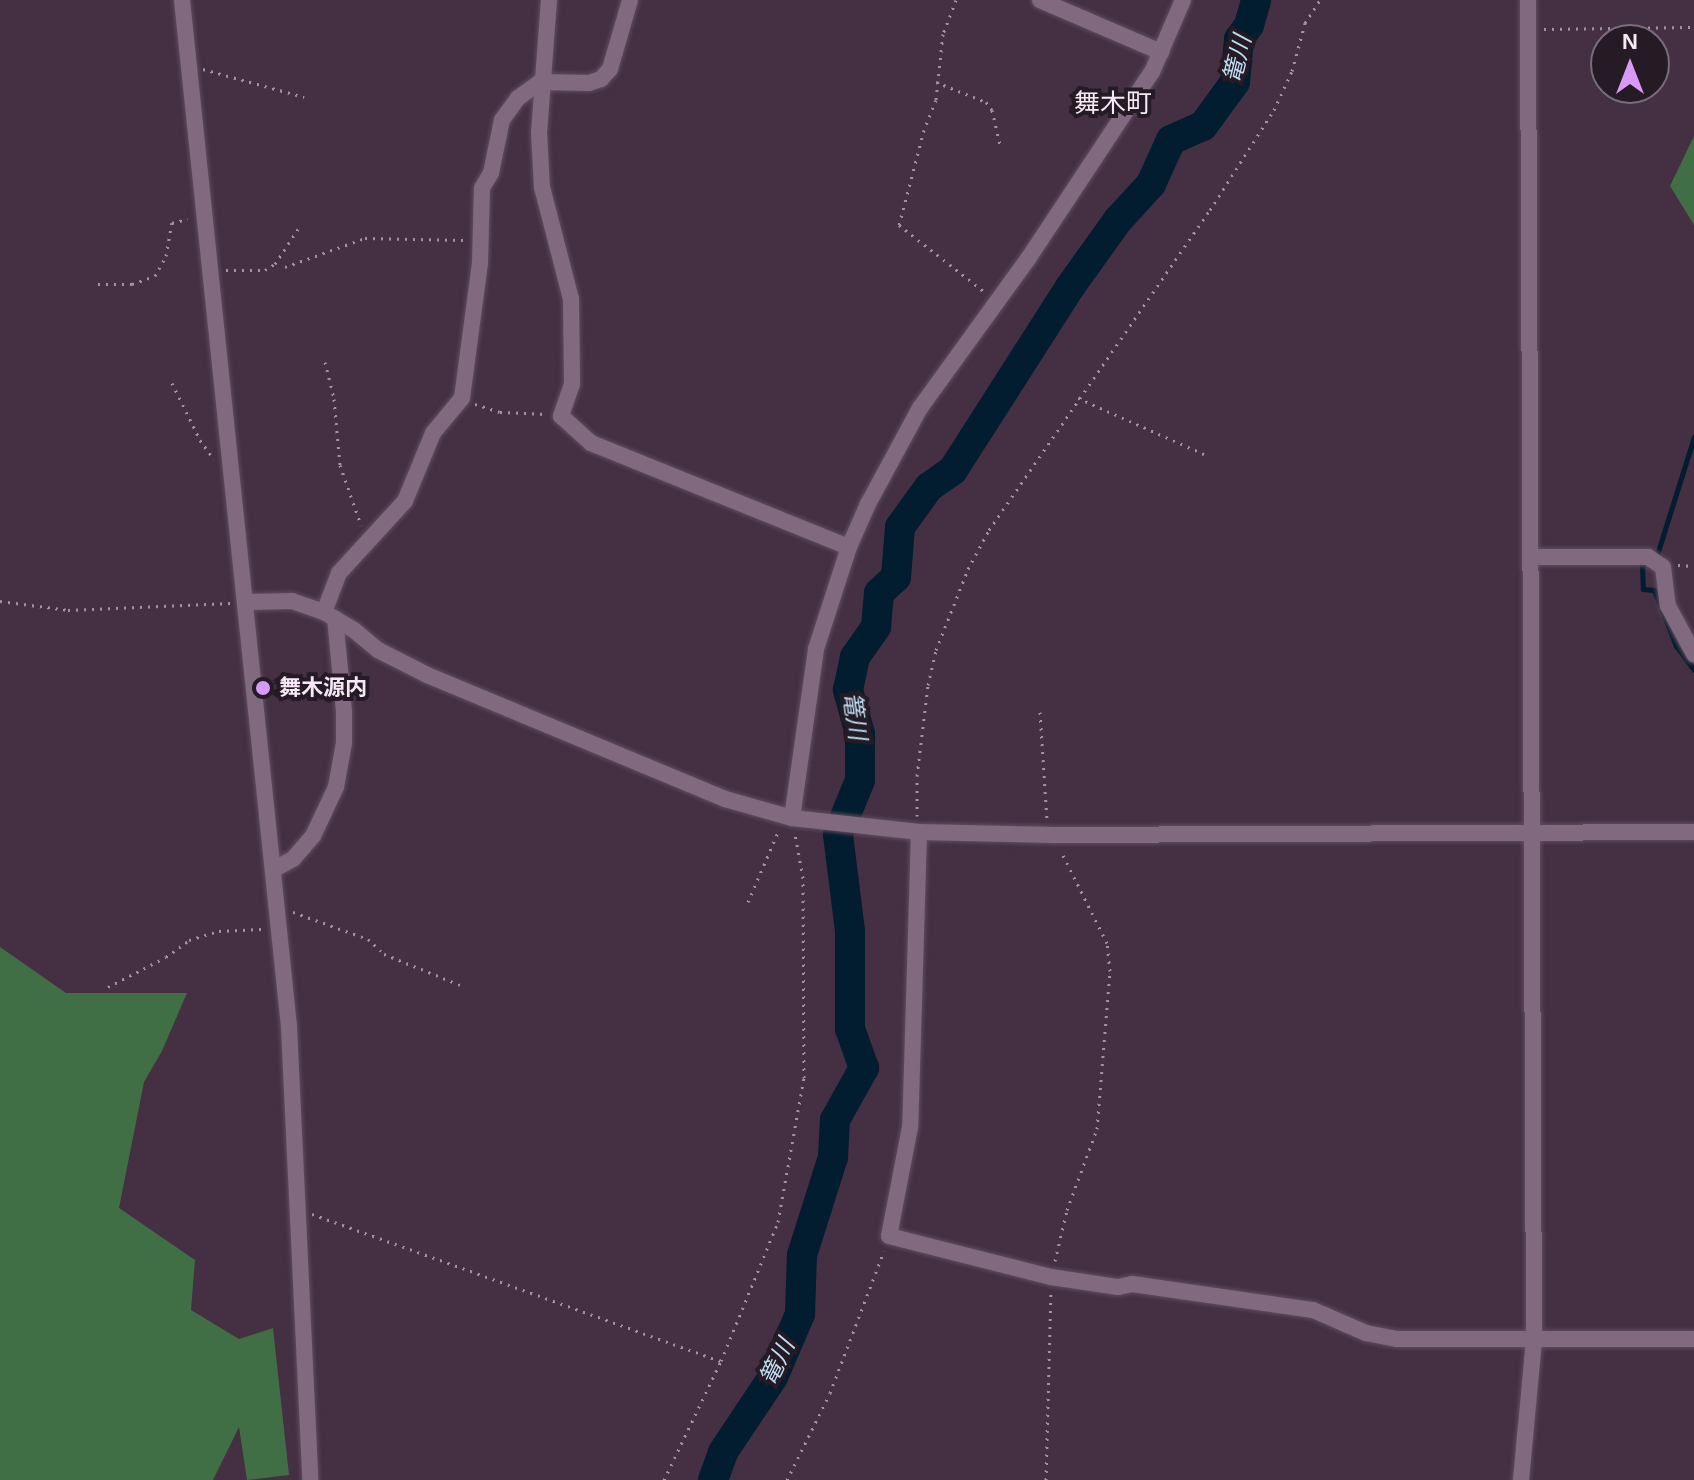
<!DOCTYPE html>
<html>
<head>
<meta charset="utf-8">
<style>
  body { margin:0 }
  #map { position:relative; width:1694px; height:1480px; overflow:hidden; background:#442f43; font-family:Helvetica,"Noto Sans JP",sans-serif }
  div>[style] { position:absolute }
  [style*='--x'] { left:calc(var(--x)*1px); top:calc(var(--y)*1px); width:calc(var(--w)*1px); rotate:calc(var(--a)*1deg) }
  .forest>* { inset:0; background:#406f46 }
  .stream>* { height:5px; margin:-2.5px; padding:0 2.5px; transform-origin:2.5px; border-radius:2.5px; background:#011d2f }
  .river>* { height:30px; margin:-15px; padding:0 15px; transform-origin:15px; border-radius:15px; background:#011d2f }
  .path>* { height:3px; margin-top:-1.5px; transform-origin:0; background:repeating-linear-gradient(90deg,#a392a2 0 2px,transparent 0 8px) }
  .roads { filter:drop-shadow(0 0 2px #5f4d5f) drop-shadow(0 0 2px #5f4d5f) }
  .minor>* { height:16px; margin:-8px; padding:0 8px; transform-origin:8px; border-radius:8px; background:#816a80 }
  .dots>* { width:22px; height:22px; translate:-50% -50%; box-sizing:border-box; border:4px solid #251b24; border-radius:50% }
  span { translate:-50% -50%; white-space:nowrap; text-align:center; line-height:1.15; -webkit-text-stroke:8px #251b24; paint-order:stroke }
  .poi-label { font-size:22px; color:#f6e8f5; font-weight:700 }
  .left { translate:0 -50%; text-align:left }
  .water-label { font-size:24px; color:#c0def5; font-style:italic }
  .quarter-label { font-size:26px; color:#f6e8f5 }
  .north { position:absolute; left:1590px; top:24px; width:80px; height:80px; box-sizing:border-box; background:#251b24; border:2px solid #796d78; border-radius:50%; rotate:0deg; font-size:22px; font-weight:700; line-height:32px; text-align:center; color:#f6e8f5 }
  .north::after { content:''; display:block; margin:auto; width:28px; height:36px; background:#d99af7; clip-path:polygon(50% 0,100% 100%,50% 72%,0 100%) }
</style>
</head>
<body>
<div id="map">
  <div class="forest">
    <div style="clip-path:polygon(1694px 136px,1694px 225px,1670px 186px)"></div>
    <div style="clip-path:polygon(0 947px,66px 993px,187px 993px,162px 1051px,144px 1082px,119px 1208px,195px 1260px,191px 1310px,239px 1339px,273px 1328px,289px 1475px,247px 1480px,239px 1427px,213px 1480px,0 1480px)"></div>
  </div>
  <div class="stream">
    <div style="--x:1656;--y:558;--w:127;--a:-72.6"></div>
    <div style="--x:1647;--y:562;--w:6;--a:149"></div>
    <div style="--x:1642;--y:565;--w:24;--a:88"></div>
    <div style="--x:1643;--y:589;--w:11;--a:5"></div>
    <div style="--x:1654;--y:590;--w:60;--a:68.6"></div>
    <div style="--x:1676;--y:646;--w:30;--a:53"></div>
  </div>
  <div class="river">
    <div style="--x:713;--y:1480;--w:30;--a:-70"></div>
    <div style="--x:723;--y:1452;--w:90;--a:-56.3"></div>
    <div style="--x:773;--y:1377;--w:69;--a:-66.8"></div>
    <div style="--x:800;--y:1314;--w:59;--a:-88.1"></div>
    <div style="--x:802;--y:1255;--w:103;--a:-72.4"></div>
    <div style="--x:833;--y:1157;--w:37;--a:-87"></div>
    <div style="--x:835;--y:1120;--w:60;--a:-60.9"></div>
    <div style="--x:864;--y:1068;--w:41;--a:-109.7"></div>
    <div style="--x:850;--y:1029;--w:98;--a:-90"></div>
    <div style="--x:850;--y:931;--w:98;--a:-97.1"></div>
    <div style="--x:838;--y:834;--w:58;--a:-67.8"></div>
    <div style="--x:860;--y:780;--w:46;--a:-90"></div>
    <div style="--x:860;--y:734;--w:46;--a:-105.3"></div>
    <div style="--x:848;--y:690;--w:34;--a:-78"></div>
    <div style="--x:855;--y:657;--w:37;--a:-55"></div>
    <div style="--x:876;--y:627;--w:34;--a:-85"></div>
    <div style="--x:879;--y:593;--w:23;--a:-43"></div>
    <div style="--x:896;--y:577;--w:50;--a:-85.4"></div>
    <div style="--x:900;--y:527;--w:49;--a:-54.1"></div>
    <div style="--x:929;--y:487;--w:29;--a:-35"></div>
    <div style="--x:953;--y:470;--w:217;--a:-57.4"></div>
    <div style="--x:1070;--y:287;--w:82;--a:-54.4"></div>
    <div style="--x:1118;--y:220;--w:49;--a:-47.5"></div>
    <div style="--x:1151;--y:184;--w:48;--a:-65.6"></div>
    <div style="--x:1171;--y:140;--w:35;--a:-24"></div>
    <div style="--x:1203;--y:126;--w:54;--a:-54"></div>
    <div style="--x:1235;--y:82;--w:43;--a:-84.7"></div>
    <div style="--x:1239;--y:39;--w:17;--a:-54"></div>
    <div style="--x:1249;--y:25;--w:26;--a:-74"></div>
  </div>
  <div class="path">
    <div style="--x:956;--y:0;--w:36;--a:111"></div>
    <div style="--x:943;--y:34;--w:66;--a:96.1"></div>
    <div style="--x:936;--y:100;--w:32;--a:112"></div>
    <div style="--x:924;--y:130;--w:98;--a:104.7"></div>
    <div style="--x:899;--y:225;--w:110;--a:38"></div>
    <div style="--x:1544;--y:29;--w:150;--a:-0.8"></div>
    <div style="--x:203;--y:69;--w:105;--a:15.5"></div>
    <div style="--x:936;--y:82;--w:54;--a:21.8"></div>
    <div style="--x:986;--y:102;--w:10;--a:53"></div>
    <div style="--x:992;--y:110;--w:35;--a:77"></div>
    <div style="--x:285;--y:267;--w:85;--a:-19.9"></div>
    <div style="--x:365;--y:238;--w:98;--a:1.2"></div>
    <div style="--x:226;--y:270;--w:39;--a:0"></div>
    <div style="--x:265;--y:270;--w:12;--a:-31"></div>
    <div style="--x:275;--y:264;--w:42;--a:-56.7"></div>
    <div style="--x:98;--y:284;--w:34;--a:0"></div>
    <div style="--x:132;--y:284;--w:24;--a:-19"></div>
    <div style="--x:155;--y:276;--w:23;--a:-61"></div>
    <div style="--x:166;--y:256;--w:34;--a:-80"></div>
    <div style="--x:172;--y:223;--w:16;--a:-15"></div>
    <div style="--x:325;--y:362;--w:38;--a:76"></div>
    <div style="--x:334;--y:399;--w:66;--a:84.8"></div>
    <div style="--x:340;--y:465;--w:64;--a:70.7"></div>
    <div style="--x:172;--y:383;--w:64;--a:63.8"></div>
    <div style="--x:200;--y:440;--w:24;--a:54"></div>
    <div style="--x:1078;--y:398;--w:138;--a:24"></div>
    <div style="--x:475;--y:404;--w:26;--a:18"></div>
    <div style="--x:500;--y:412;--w:46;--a:2.5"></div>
    <div style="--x:1678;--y:565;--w:16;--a:4"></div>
    <div style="--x:0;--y:601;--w:69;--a:7.5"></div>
    <div style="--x:68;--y:610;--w:163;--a:-2.5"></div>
    <div style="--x:1040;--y:712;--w:108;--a:86.3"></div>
    <div style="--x:917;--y:816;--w:40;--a:-90"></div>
    <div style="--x:917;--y:776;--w:92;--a:-83.1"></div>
    <div style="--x:928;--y:685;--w:36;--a:-77"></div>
    <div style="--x:936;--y:650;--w:87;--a:-68.4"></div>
    <div style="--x:968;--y:569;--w:44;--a:-61.7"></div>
    <div style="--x:989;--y:530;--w:389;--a:-55.4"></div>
    <div style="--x:1210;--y:210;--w:119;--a:-57.4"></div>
    <div style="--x:1274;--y:110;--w:43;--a:-65.2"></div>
    <div style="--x:1292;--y:71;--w:50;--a:-74.8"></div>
    <div style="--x:1305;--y:23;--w:27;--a:-57"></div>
    <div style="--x:748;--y:902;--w:76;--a:-66.8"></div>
    <div style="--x:293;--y:912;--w:80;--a:19.8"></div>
    <div style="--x:368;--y:939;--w:22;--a:43"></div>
    <div style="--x:384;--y:954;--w:82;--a:22.2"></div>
    <div style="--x:108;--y:987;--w:65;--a:-27.3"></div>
    <div style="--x:166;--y:957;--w:29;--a:-36"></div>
    <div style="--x:189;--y:940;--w:31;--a:-17"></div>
    <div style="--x:219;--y:931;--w:43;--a:-2.7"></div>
    <div style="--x:312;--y:1214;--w:435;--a:19.8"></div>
    <div style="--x:721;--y:1361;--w:150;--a:-67.7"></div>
    <div style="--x:778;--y:1222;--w:146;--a:-79.8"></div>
    <div style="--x:804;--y:1078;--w:200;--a:-90.3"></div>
    <div style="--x:803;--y:878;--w:45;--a:-100.3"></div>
    <div style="--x:1055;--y:1261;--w:52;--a:-76.8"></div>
    <div style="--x:1067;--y:1210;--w:86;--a:-69.7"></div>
    <div style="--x:1097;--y:1129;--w:159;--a:-85.3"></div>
    <div style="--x:1110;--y:971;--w:28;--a:-96"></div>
    <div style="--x:1107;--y:943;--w:103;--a:-116.6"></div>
    <div style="--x:664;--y:1480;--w:132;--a:-64.4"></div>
    <div style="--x:787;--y:1480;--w:97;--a:-63.7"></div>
    <div style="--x:830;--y:1393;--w:152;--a:-69.2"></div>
    <div style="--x:1046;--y:1480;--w:188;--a:-88.5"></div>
  </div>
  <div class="roads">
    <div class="minor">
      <div style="--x:182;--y:0;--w:1033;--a:84.05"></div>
      <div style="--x:289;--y:1027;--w:453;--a:87.3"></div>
      <div style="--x:549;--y:0;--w:132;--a:94.3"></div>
      <div style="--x:539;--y:132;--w:55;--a:86.9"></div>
      <div style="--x:542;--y:187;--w:116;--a:75.5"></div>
      <div style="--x:571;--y:299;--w:85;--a:89.3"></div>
      <div style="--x:572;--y:384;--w:34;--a:109"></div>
      <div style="--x:561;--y:416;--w:40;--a:42"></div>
      <div style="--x:591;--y:443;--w:278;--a:22"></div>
      <div style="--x:1040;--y:0;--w:132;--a:23.3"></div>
      <div style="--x:1532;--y:557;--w:116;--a:0"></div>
      <div style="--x:1648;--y:557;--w:18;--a:34"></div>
      <div style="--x:1663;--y:567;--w:39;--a:83"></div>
      <div style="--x:1668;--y:606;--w:55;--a:61.6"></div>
      <div style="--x:247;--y:602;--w:45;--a:-1.3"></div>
      <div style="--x:292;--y:601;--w:34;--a:19"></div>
      <div style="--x:324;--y:612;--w:35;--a:31"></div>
      <div style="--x:354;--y:630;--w:31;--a:40"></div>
      <div style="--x:378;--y:650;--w:55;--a:27"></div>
      <div style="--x:427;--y:675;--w:323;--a:22.6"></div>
      <div style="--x:725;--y:799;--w:70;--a:15.8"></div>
      <div style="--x:792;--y:818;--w:128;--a:6.3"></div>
      <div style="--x:919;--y:832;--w:135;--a:1.3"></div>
      <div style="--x:1054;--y:835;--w:640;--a:-0.27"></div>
      <div style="--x:324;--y:612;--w:42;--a:-69"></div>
      <div style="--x:339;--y:573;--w:98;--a:-47.5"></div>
      <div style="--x:405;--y:501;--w:74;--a:-67.6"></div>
      <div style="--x:433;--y:433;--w:45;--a:-50.4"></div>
      <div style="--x:462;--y:398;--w:136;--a:-82.4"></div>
      <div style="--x:480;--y:263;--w:75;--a:-88.5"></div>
      <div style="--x:482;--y:188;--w:17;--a:-59"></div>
      <div style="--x:491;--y:173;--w:54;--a:-78.3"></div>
      <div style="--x:502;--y:120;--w:27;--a:-54"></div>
      <div style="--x:518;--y:98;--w:27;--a:-36"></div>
      <div style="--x:540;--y:82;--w:49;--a:1.2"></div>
      <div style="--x:589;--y:83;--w:13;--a:-18"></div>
      <div style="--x:601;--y:79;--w:13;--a:-48"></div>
      <div style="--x:610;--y:69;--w:72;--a:-73.8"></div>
      <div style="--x:792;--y:818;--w:171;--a:-81.9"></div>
      <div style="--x:816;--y:649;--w:107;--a:-72.1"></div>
      <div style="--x:849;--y:547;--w:47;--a:-66.2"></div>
      <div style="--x:868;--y:504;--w:109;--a:-61.6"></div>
      <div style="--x:920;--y:408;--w:184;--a:-54.1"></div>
      <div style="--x:1028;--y:259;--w:224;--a:-56.5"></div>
      <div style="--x:1152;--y:72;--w:78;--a:-66.7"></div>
      <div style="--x:919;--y:832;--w:295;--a:91.7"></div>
      <div style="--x:910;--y:1127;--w:111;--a:100.9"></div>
      <div style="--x:889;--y:1236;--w:167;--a:14.2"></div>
      <div style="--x:1051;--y:1277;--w:68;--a:8.5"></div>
      <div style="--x:1118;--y:1287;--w:14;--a:-12"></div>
      <div style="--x:1132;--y:1284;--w:183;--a:8.2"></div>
      <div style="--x:1313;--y:1310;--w:58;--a:23.5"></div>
      <div style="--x:1366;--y:1333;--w:32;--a:11"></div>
      <div style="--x:1397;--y:1339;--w:297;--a:0"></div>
      <div style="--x:273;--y:870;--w:23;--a:-29"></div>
      <div style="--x:293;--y:859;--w:30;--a:-49"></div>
      <div style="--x:313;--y:836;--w:54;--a:-64.9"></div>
      <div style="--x:336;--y:787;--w:45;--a:-79.7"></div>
      <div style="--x:344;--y:743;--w:32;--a:-90"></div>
      <div style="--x:344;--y:711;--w:93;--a:-95.5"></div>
      <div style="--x:1521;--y:1480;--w:142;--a:-84.7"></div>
      <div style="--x:1534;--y:1339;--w:1339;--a:-90.26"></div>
    </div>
  </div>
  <div class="dots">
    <div style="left:263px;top:688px;background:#d99af7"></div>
  </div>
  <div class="poi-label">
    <span class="left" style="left:279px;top:688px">舞木源内</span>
  </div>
  <div class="water-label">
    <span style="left:1237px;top:59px;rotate:-76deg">篭川</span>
    <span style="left:855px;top:716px;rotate:82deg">篭川</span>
    <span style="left:777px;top:1362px;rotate:-64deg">篭川</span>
  </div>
  <div class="quarter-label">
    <span style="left:1113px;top:104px">舞木町</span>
  </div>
  <div class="north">N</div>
</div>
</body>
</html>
